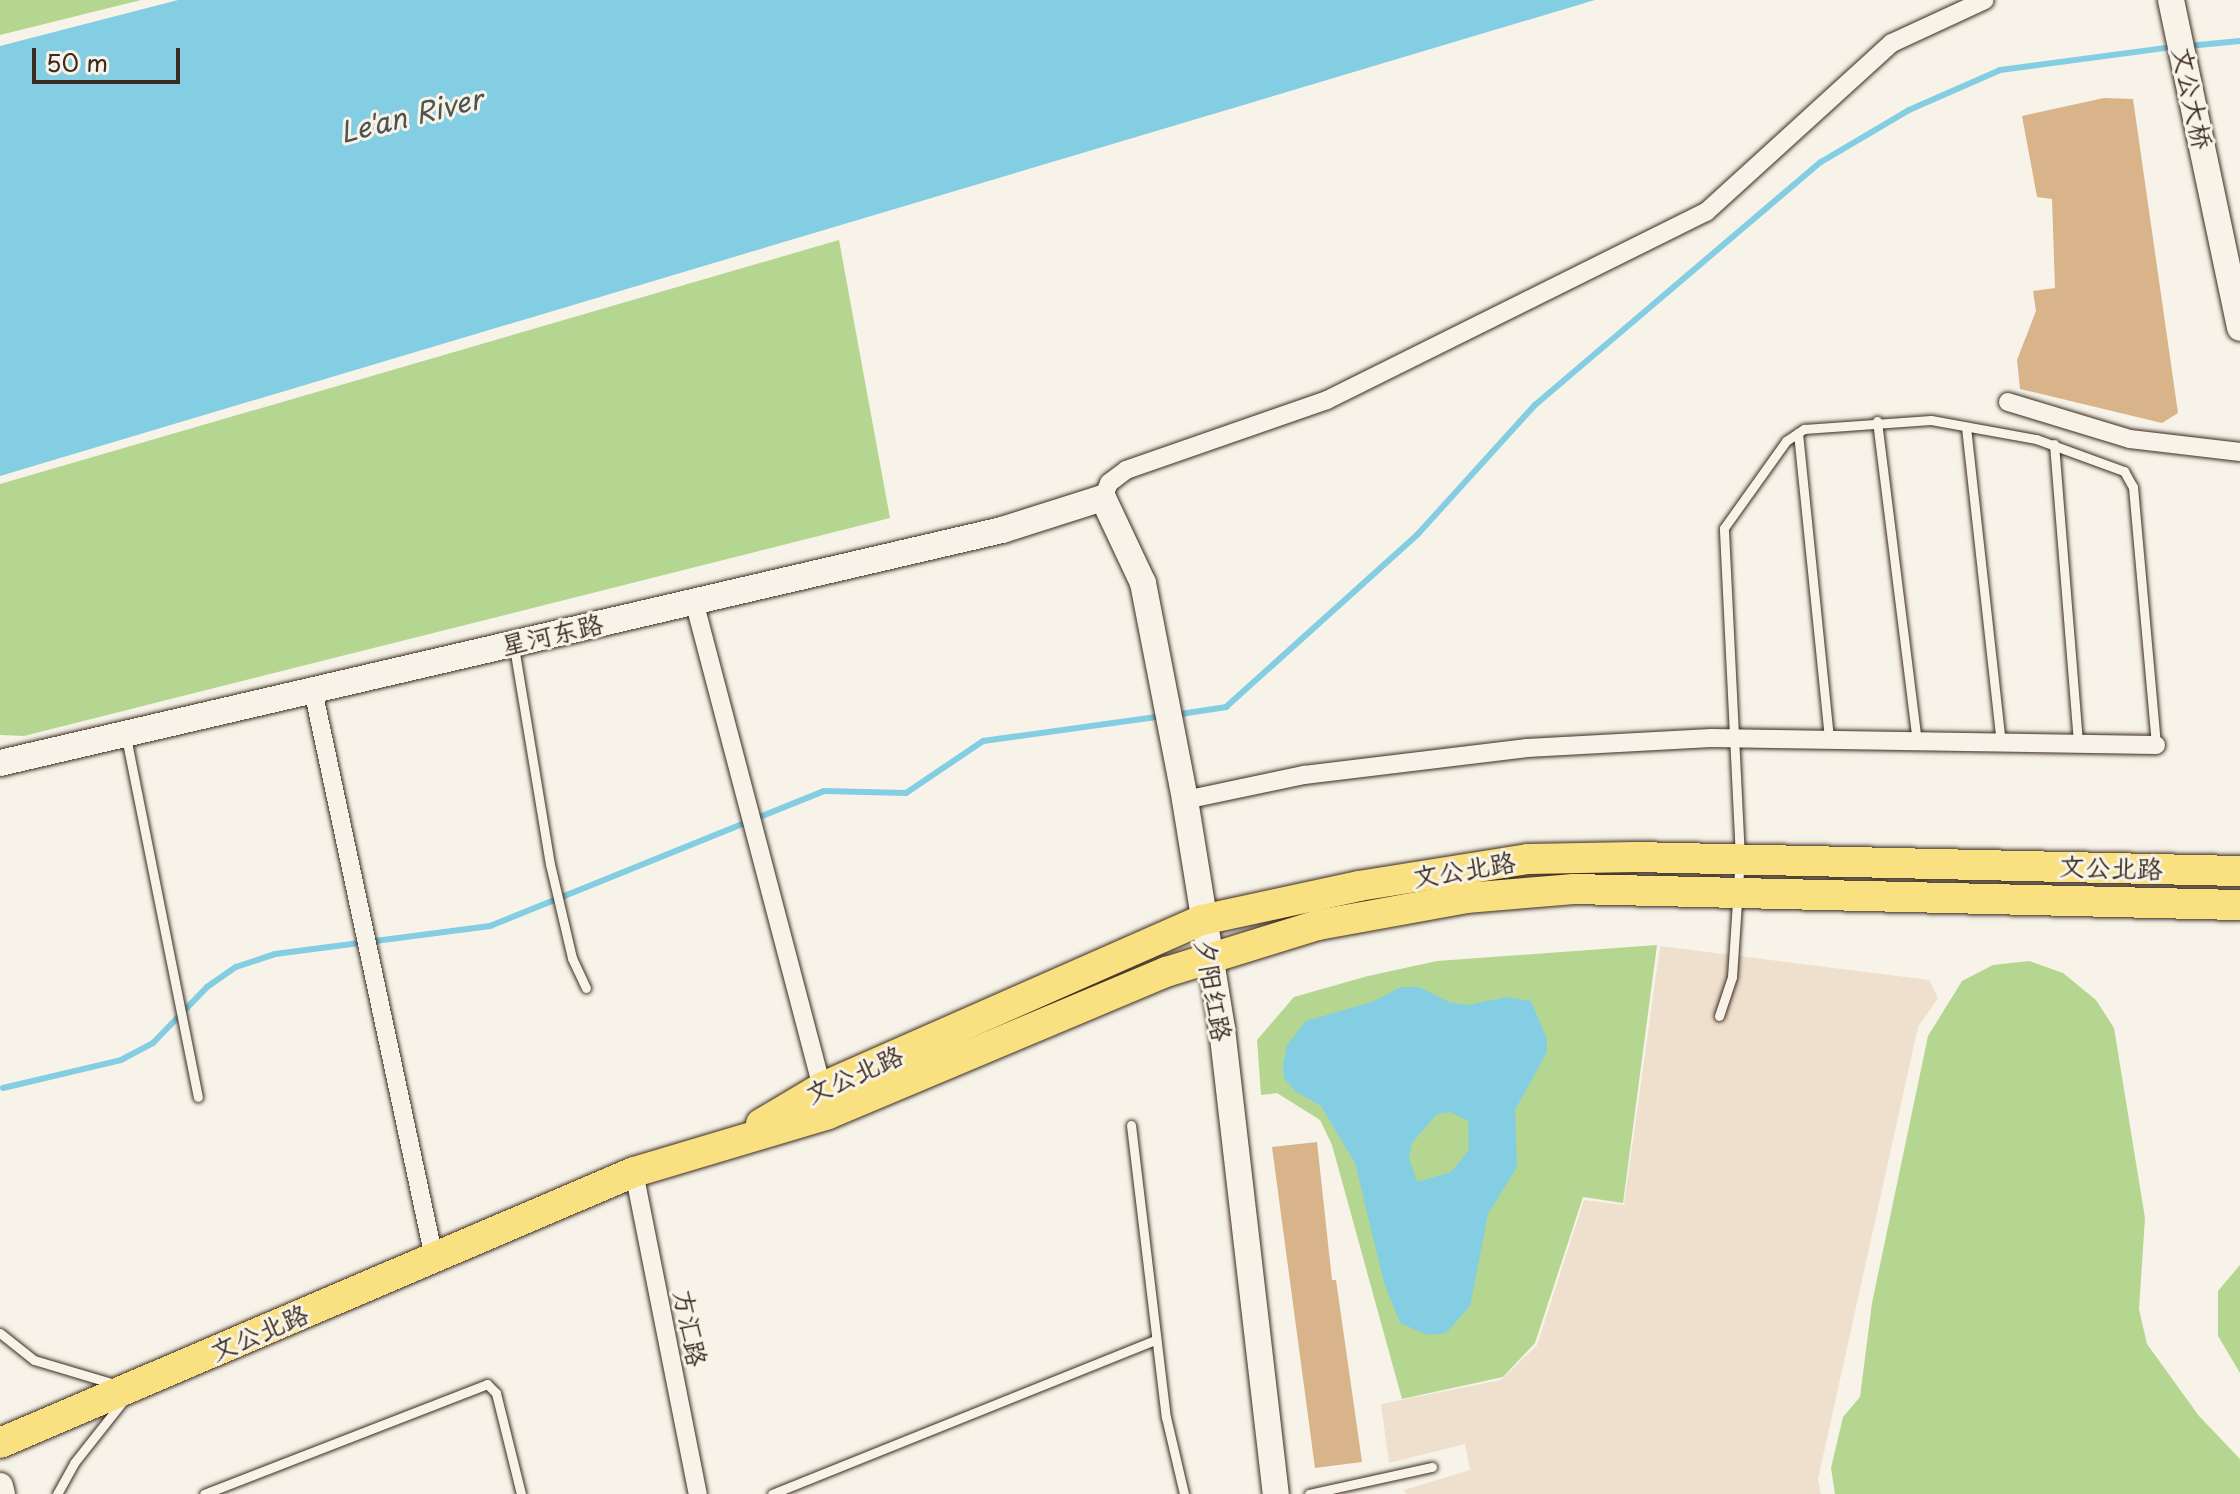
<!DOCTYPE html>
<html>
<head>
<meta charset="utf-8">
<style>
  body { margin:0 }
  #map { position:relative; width:2240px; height:1494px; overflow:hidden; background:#f7f3e8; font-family:"Playpen Sans","LXGW WenKai TC",sans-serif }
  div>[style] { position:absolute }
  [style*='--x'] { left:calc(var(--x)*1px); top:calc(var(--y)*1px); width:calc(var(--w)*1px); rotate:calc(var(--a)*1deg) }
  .built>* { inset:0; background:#eee0cc }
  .green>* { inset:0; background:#b5d690 }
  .water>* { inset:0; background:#83cee3 }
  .stream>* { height:6px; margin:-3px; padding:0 3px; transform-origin:3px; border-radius:3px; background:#83cee3 }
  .building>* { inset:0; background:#d9b38a }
  .roads { filter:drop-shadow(0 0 2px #3b2a1e) drop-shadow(0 0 2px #3b2a1e) }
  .lane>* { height:9px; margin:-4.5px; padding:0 4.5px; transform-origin:4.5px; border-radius:4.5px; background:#f7f3e8 }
  .street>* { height:18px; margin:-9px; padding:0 9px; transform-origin:9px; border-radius:9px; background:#f7f3e8 }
  .secondary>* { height:26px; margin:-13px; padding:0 13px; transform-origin:13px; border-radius:13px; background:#f7f3e8 }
  .primary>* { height:30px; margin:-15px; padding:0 15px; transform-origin:15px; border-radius:15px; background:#f9e181 }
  span { translate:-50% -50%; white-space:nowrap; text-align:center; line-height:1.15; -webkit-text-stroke:6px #f7f3e8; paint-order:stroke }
  .street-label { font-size:26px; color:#3b2a1e }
  .water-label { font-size:28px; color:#4d534f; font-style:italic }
  .scale { position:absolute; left:32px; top:48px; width:148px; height:36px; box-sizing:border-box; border:4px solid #3b2a1e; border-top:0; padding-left:10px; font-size:24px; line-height:28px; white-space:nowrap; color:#3b2a1e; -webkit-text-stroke:6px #f7f3e8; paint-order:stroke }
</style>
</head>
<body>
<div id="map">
  <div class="built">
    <div style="clip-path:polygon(1660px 946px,1929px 980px,1938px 998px,1918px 1027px,1818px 1479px,1821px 1494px,1406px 1494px,1404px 1490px,1470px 1470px,1465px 1444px,1389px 1463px,1381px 1404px,1501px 1380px,1537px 1345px,1584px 1200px,1624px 1205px)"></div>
  </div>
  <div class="green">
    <div style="clip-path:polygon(0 0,141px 0,0 35px)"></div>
    <div style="clip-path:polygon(839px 240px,890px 518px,24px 736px,0 735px,0 484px)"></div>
    <div style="clip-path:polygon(1657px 945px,1623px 1203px,1583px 1197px,1535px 1343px,1503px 1377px,1402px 1399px,1332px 1145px,1320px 1120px,1277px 1093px,1261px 1095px,1257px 1040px,1294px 997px,1368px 976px,1437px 961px)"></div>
    <div style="clip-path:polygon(2029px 961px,2063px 973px,2096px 1000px,2114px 1028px,2145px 1218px,2139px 1309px,2147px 1344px,2199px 1416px,2240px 1459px,2240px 1494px,1835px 1494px,1831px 1468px,1843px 1417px,1860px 1397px,1872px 1303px,1928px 1036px,1962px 981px,1993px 965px)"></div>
    <div style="clip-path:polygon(2240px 1265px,2240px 1373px,2218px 1336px,2218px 1291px)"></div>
  </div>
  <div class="water">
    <div style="clip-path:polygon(178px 0,1595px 0,0 476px,0 46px)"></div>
    <div style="clip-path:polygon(evenodd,1401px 987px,1419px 987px,1449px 1002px,1468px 1005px,1507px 997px,1531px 1001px,1547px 1039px,1547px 1052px,1515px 1110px,1517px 1167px,1488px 1214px,1470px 1306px,1446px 1333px,1428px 1335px,1400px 1323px,1384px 1283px,1355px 1163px,1321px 1106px,1295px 1091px,1284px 1078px,1283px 1064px,1287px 1045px,1306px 1021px,1372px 1002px,1401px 987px,1450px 1112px,1468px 1121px,1469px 1150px,1451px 1172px,1417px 1182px,1409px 1158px,1412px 1143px,1437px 1114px,1450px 1112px)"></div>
  </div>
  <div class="stream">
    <div style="--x:2188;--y:46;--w:52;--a:-5.5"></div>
    <div style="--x:1174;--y:715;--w:53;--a:-8.7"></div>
    <div style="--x:1226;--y:707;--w:257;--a:-42"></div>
    <div style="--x:1417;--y:535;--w:176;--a:-47.8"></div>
    <div style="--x:1535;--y:405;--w:375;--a:-40.4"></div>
    <div style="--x:1821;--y:162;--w:102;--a:-30.6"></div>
    <div style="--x:1909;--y:110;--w:99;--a:-23.7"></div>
    <div style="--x:2000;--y:70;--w:175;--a:-7.6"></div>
    <div style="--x:3;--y:1088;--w:121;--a:-13.3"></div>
    <div style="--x:121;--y:1060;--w:36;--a:-28"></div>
    <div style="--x:153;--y:1043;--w:78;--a:-46"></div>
    <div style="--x:207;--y:987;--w:35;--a:-35"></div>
    <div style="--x:236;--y:967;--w:41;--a:-18.4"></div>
    <div style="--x:275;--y:954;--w:217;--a:-7.4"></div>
    <div style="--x:490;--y:926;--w:360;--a:-22"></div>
    <div style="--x:824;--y:791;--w:82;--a:1.4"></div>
    <div style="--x:906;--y:793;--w:93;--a:-34"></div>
    <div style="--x:983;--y:741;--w:182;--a:-7.9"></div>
  </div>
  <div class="building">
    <div style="clip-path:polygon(2104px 98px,2133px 99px,2178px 413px,2162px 423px,2020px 389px,2017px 360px,2036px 311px,2033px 291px,2055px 288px,2052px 199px,2037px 197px,2022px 116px)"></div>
    <div style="clip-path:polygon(1317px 1142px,1332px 1280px,1336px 1280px,1362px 1462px,1315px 1468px,1272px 1147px)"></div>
  </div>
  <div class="roads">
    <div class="lane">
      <div style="--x:1877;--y:421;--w:324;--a:82.9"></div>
      <div style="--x:1966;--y:427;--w:319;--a:83.7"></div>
      <div style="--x:1798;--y:433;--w:309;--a:84.2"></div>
      <div style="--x:2054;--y:444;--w:301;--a:85.4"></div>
      <div style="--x:514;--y:647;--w:220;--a:80.6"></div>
      <div style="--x:550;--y:864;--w:97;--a:76.8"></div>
      <div style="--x:572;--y:958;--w:33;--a:65"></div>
      <div style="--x:126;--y:737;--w:367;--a:78.7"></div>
      <div style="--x:1719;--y:1016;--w:41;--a:-71.6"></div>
      <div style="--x:1732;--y:977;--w:119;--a:-86.2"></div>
      <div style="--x:1740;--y:858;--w:330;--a:-92.8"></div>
      <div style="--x:1724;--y:528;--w:107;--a:-54.5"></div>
      <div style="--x:1786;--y:441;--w:22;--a:-34"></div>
      <div style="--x:1804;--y:429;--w:127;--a:-4.1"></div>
      <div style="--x:1931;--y:420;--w:107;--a:10.3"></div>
      <div style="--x:2036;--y:439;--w:94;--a:20"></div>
      <div style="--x:2124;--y:471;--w:18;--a:61"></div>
      <div style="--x:2133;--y:487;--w:259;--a:84.9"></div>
      <div style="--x:1131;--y:1125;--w:294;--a:83.2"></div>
      <div style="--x:1166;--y:1417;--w:79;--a:76.8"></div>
      <div style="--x:0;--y:1333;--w:43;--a:38.5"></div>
      <div style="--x:34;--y:1360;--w:80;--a:16.6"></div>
      <div style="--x:57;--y:1494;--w:35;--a:-61"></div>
      <div style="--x:74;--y:1463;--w:79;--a:-51.7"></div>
      <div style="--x:204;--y:1494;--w:304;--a:-21.2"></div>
      <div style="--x:487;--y:1384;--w:13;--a:45"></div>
      <div style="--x:496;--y:1393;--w:104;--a:76.1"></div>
      <div style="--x:772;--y:1494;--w:414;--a:-21.9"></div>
      <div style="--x:1309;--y:1494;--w:126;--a:-12.4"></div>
    </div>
    <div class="street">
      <div style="--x:2008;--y:402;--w:127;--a:16.9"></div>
      <div style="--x:2130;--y:439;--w:111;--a:6.7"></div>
      <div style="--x:1103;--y:498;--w:16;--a:-68"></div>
      <div style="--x:1109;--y:483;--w:21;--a:-37"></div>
      <div style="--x:1126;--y:470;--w:213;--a:-19.2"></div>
      <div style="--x:1327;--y:400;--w:423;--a:-26.4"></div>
      <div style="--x:1706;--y:212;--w:251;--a:-42.3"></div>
      <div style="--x:1892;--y:43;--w:102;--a:-24.8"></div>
      <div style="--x:694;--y:601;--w:511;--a:75.26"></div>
      <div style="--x:313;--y:690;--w:581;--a:77.97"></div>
      <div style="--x:1185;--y:800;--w:122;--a:-11.9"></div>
      <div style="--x:1304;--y:775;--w:225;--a:-6.9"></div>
      <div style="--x:1527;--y:748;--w:184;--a:-3.1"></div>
      <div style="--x:1711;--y:738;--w:445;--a:0.9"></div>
      <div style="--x:634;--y:1172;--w:328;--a:78.8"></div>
    </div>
    <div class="secondary">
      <div style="--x:2171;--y:0;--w:335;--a:78.1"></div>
      <div style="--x:0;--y:763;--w:1029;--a:-13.09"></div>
      <div style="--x:1002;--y:530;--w:106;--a:-17.6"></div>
      <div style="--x:1103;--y:498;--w:94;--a:64.8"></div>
      <div style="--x:1143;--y:583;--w:221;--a:79"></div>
      <div style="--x:1185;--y:800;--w:232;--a:80.8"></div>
      <div style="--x:1222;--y:1029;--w:468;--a:83.4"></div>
      <div style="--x:0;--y:1486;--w:8;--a:76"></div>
    </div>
    <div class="primary">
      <div style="--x:761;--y:1124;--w:72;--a:-30.8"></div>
      <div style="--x:823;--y:1087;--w:414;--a:-23.8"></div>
      <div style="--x:1202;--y:920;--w:161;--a:-12.2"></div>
      <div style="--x:1359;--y:886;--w:171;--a:-9.1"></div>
      <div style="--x:1528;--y:859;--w:107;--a:-1.1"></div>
      <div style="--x:1635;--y:857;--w:605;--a:1.33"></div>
      <div style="--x:0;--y:1443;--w:689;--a:-23.14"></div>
      <div style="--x:634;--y:1172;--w:202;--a:-16.6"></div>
      <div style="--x:828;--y:1114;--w:367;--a:-22.8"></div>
      <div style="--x:1166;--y:972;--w:159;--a:-17.2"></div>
      <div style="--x:1318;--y:925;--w:150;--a:-10.3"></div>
      <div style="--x:1466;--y:898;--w:108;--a:-4.8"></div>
      <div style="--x:1574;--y:889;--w:666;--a:1.38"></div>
    </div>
  </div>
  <div class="street-label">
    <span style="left:2193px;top:98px;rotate:78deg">文公大桥</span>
    <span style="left:552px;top:634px;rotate:-13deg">星河东路</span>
    <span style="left:2111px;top:867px;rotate:2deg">文公北路</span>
    <span style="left:1464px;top:869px;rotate:-9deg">文公北路</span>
    <span style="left:1214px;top:990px;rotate:80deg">夕阳红路</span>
    <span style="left:854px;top:1074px;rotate:-24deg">文公北路</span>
    <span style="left:691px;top:1328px;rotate:79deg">方汇路</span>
    <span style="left:259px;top:1332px;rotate:-23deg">文公北路</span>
  </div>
  <div class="water-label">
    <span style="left:411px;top:115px;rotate:-14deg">Le'an River</span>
  </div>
  <div class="scale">50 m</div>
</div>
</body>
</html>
